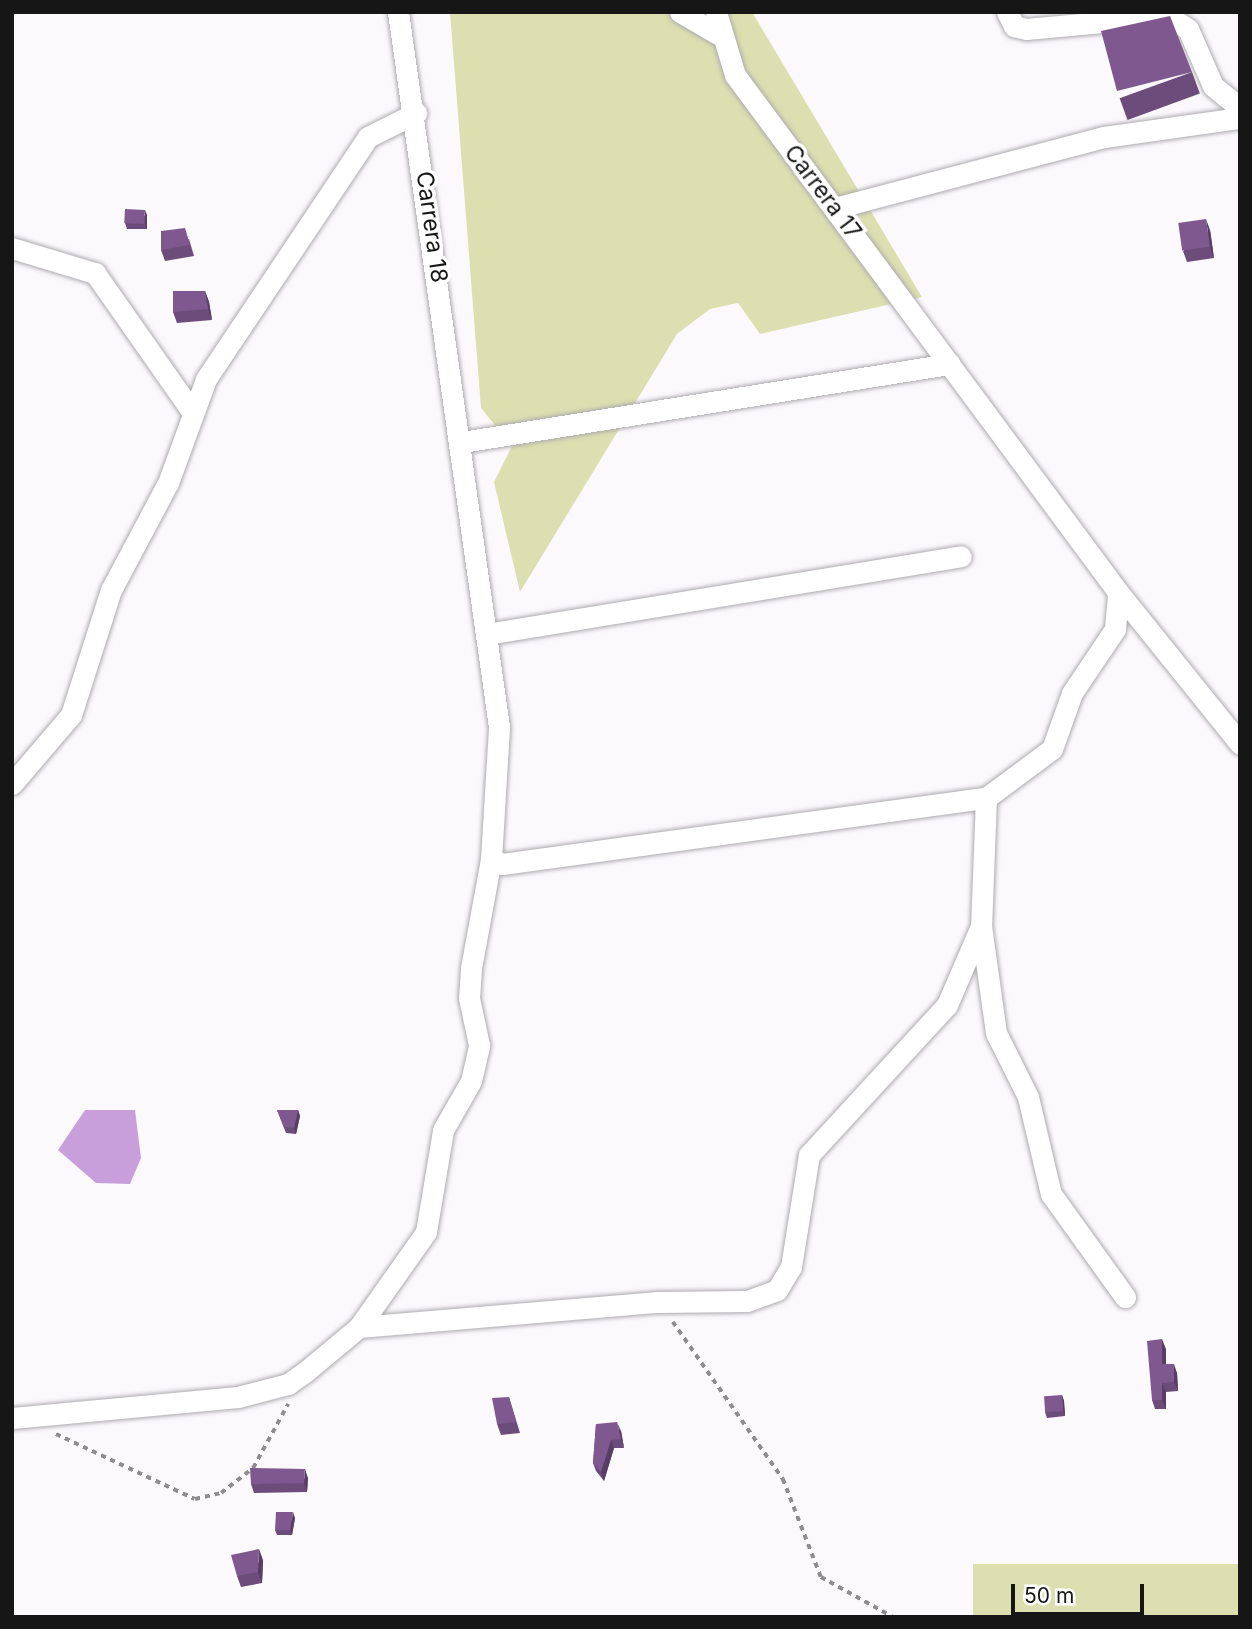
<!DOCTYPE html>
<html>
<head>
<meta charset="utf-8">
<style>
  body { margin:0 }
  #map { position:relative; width:1252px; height:1629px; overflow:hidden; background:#fcf9fd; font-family:Inter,sans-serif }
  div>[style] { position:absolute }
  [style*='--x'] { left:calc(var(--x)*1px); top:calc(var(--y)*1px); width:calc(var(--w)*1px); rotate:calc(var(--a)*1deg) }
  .green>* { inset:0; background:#dcdfb0; transform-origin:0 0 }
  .water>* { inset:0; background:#c89fda }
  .path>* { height:3.5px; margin-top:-1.75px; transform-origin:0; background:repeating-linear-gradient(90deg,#8d8c8e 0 5px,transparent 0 10px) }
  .roads { filter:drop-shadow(0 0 2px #adabae) drop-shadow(0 0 2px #adabae) }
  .minor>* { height:21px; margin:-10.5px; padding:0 10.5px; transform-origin:10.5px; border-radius:10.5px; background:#fff }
  .wall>* { inset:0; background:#6c4c7b; transform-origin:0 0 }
  .shaded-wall>* { inset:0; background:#583e64 }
  .building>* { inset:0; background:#7e588f; transform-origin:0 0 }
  span { translate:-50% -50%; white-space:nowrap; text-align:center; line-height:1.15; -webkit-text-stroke:7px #fff; paint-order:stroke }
  .street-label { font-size:23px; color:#161617 }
  .frame { position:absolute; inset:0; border:14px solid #161617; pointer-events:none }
  .scale { position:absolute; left:1011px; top:1584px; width:133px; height:32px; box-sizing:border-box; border:4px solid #161617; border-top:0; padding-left:9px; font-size:21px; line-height:24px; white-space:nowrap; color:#161617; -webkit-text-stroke:5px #fff; paint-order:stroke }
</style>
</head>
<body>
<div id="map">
  <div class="green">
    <div style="clip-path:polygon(450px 12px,752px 12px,922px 297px,760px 334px,738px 303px,710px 309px,677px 334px,520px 592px,494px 482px,512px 446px,481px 408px)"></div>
    <div style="left:973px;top:1564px;width:267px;height:62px"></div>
  </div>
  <div class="water">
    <div style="clip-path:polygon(85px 1110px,135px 1110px,141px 1158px,130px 1184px,96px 1183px,58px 1150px)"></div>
  </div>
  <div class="path">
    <div style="--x:673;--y:1322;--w:192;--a:55"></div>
    <div style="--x:783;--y:1479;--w:105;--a:68.8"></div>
    <div style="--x:821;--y:1577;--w:82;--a:29.1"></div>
    <div style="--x:56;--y:1434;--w:153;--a:25.1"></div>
    <div style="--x:195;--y:1499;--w:27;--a:-13"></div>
    <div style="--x:221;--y:1493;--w:41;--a:-38"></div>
    <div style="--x:253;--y:1468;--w:73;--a:-61.3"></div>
  </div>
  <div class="roads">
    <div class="minor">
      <div style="--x:680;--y:12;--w:44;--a:30.1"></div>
      <div style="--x:716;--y:12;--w:66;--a:73.2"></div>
      <div style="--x:735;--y:75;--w:643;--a:53.47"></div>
      <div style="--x:1118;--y:592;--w:195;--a:51.2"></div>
      <div style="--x:1007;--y:12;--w:16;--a:63"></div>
      <div style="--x:1014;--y:26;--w:12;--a:14"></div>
      <div style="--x:1026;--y:29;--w:143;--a:-5.2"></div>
      <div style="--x:1168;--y:16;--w:24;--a:33"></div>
      <div style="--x:1188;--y:29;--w:62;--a:66.3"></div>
      <div style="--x:1213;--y:86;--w:35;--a:39"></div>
      <div style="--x:835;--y:208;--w:278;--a:-14.8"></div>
      <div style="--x:1104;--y:137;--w:137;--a:-8"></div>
      <div style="--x:12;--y:248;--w:87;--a:16.8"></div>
      <div style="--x:95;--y:273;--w:167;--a:55"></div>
      <div style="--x:462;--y:442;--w:494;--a:-9.1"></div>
      <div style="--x:487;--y:634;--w:480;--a:-9.3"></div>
      <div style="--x:12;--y:784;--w:91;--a:-49.5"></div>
      <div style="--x:71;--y:715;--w:131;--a:-72.3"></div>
      <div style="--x:111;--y:590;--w:121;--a:-62"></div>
      <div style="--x:168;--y:483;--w:111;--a:-69.9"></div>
      <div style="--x:206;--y:379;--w:291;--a:-56.2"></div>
      <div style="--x:368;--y:137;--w:54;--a:-26.6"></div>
      <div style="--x:986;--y:798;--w:128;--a:92.2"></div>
      <div style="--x:981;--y:926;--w:108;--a:82"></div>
      <div style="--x:996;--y:1033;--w:72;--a:63.4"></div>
      <div style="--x:1028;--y:1097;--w:100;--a:76.7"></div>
      <div style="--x:1051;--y:1194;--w:127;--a:54.3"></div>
      <div style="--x:491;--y:859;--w:12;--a:24"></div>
      <div style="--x:502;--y:864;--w:488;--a:-7.8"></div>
      <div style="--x:986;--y:798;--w:82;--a:-36.6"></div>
      <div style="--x:1052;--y:749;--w:59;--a:-70.3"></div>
      <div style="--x:1072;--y:693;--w:77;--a:-56.1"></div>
      <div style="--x:1115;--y:629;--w:37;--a:-85"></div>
      <div style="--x:359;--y:1327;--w:300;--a:-4.8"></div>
      <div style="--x:658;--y:1302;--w:89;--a:-0.6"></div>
      <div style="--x:747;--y:1301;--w:32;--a:-20"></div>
      <div style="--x:777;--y:1290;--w:27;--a:-59"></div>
      <div style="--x:791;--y:1267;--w:113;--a:-80.9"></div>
      <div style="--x:809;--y:1155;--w:204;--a:-47.4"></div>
      <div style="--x:947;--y:1005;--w:86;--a:-66.7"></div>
      <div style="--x:12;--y:1418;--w:227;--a:-5.3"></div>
      <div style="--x:238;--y:1397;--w:52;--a:-14.6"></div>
      <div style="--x:288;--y:1384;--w:21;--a:-35"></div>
      <div style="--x:305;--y:1372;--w:70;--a:-39.8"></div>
      <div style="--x:359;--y:1327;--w:116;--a:-54.8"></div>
      <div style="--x:426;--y:1232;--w:103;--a:-80.5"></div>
      <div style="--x:443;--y:1130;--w:56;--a:-60.3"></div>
      <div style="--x:471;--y:1081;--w:37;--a:-77"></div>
      <div style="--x:479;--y:1045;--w:48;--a:-102"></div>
      <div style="--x:469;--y:998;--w:30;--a:-86"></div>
      <div style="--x:471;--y:968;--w:111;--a:-79.6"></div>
      <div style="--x:491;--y:859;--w:132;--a:-86.5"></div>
      <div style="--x:499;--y:727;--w:722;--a:-98.04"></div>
    </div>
  </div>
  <div class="wall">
    <div style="left:1192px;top:72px;width:23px;height:77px;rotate:70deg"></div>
    <div style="clip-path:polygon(147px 215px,147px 229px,127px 229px,125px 223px)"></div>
    <div style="clip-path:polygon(1210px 230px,1214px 258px,1187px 262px,1183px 251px)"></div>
    <div style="clip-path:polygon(189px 239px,194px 256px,165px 261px,161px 250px)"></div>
    <div style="clip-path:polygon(205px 291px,209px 302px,212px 320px,177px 323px,173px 312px)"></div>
    <div style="clip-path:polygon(277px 1110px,298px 1110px,300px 1116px,296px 1134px,286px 1133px)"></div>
    <div style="clip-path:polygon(1166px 1349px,1166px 1364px,1177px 1373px,1178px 1391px,1166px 1392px,1166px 1409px,1155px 1409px,1152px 1400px)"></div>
    <div style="clip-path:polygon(1062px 1395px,1064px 1401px,1065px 1416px,1047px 1418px,1045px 1412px)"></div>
    <div style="clip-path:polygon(509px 1397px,520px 1433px,501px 1435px,497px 1424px)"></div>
    <div style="clip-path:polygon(596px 1424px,621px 1431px,624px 1448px,614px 1448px,604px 1481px,596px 1471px,593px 1463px)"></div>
    <div style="clip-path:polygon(308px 1478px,307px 1492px,254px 1493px,251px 1484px)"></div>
    <div style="clip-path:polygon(295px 1518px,292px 1535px,277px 1535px,275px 1530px)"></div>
    <div style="clip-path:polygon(263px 1560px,262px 1583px,241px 1587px,237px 1576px)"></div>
  </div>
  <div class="shaded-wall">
    <div style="clip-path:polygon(145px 210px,147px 215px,147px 229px,145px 223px)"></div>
    <div style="clip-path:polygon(1206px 219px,1210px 230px,1214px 258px,1210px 247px)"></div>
    <div style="clip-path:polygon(205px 291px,209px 302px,212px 320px,208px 309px)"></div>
    <div style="clip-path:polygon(298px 1110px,300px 1116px,296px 1134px,294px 1128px)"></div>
    <div style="clip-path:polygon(1162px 1339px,1166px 1349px,1166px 1374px,1162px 1364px)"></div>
    <div style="clip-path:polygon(1174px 1364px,1177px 1373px,1178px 1391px,1174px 1382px)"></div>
    <div style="clip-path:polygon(1162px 1383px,1166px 1392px,1166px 1409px,1162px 1400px)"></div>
    <div style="clip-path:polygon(1062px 1395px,1064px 1401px,1065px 1416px,1063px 1411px)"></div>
    <div style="clip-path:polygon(617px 1422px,621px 1431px,624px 1448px,621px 1439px)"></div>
    <div style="clip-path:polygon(611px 1440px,614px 1448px,604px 1481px,601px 1472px)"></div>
    <div style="clip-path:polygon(305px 1469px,308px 1478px,307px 1492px,304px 1483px)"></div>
    <div style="clip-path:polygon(293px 1512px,295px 1518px,292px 1535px,290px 1530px)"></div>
    <div style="clip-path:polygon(259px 1549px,263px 1560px,262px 1583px,258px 1572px)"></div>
  </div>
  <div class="building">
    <div style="clip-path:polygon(1170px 16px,1192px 72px,1117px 91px,1101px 31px)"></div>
    <div style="left:125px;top:209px;width:20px;height:14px;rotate:3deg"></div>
    <div style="left:1206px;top:219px;width:28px;height:28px;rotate:82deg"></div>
    <div style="clip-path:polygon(185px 228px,190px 245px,161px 250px,161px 231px)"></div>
    <div style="clip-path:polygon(173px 291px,205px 291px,208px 309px,173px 312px)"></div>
    <div style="clip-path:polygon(277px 1110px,298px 1110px,294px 1128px,284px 1127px)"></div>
    <div style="clip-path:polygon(1162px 1339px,1162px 1364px,1174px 1364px,1174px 1382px,1162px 1383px,1162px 1400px,1152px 1400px,1147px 1341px)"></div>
    <div style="left:1062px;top:1395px;width:16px;height:18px;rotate:86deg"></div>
    <div style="clip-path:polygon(509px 1397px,516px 1422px,497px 1424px,492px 1398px)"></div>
    <div style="clip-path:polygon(617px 1422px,621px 1439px,611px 1440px,601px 1472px,593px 1463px,596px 1424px)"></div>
    <div style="clip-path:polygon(250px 1468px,305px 1469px,304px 1483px,251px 1484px)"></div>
    <div style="clip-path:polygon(276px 1512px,293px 1512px,290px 1530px,275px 1530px)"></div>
    <div style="clip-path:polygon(259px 1549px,258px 1572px,237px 1576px,231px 1555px)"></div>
  </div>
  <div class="street-label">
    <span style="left:823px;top:192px;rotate:53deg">Carrera 17</span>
    <span style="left:432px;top:227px;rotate:82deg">Carrera 18</span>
  </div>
  <div class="frame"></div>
  <div class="scale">50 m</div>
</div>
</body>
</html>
